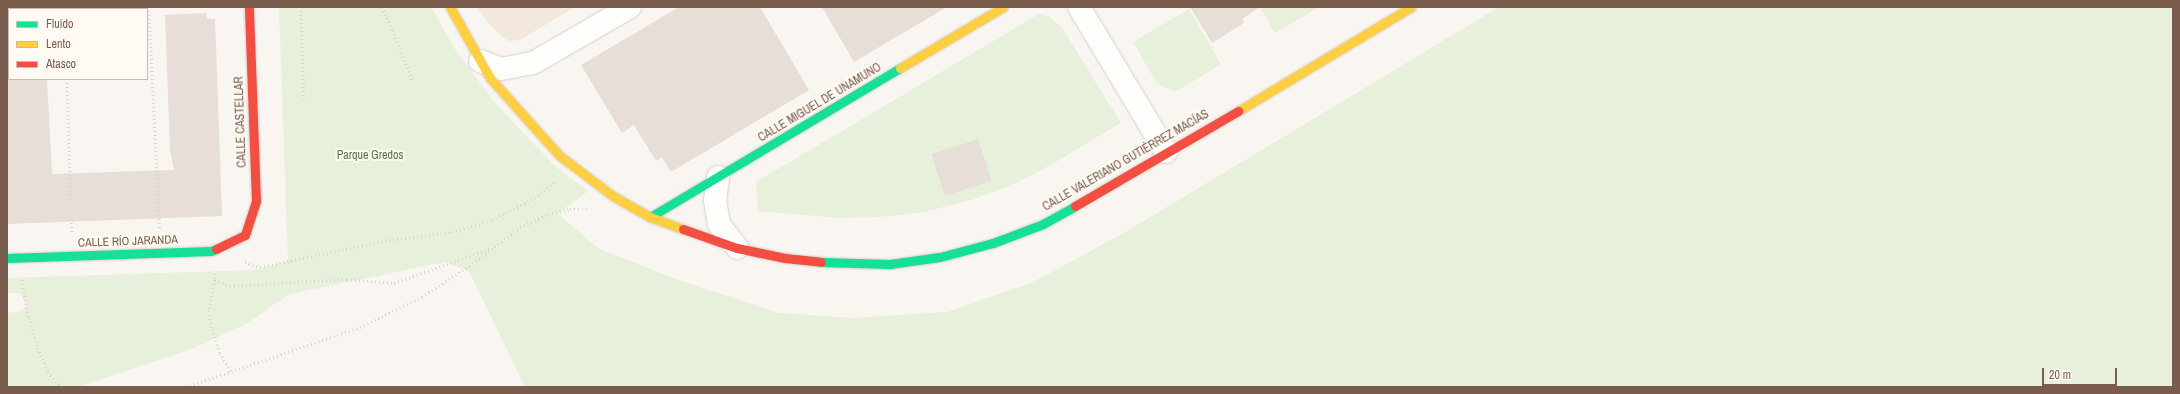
<!DOCTYPE html>
<html>
<head>
<meta charset="utf-8">
<style>
  body { margin:0 }
  #map { position:relative; width:2180px; height:394px; overflow:hidden; background:#f9f5f0; font-family:"Archivo Narrow",sans-serif }
  div>[style] { position:absolute }
  [style*='--x'] { left:calc(var(--x)*1px); top:calc(var(--y)*1px); width:calc(var(--w)*1px); rotate:calc(var(--a)*1deg) }
  .residential>* { inset:0; background:#f2e8de }
  .green>* { inset:0; background:#e7f0db }
  .building>* { inset:0; background:#e6ded7; transform-origin:0 0 }
  .path>* { height:2.5px; margin-top:-1.25px; transform-origin:0; background:repeating-linear-gradient(90deg,#dcd5d0 0 1px,transparent 0 4px) }
  .roads { filter:drop-shadow(0 0 1px #d7d1cb) drop-shadow(0 0 1px #d7d1cb) }
  .street>* { height:22px; margin:-11px; padding:0 11px; transform-origin:11px; border-radius:11px; background:#fefefd }
  .fast>* { height:9px; margin:-4.5px; padding:0 4.5px; transform-origin:4.5px; border-radius:4.5px; background:#16e098 }
  .slow>* { height:9px; margin:-4.5px; padding:0 4.5px; transform-origin:4.5px; border-radius:4.5px; background:#ffcf43 }
  .jam>* { height:9px; margin:-4.5px; padding:0 4.5px; transform-origin:4.5px; border-radius:4.5px; background:#f24e42 }
  span { translate:-50% -50%; white-space:nowrap; text-align:center; line-height:1.15; -webkit-text-stroke:4px #fffaf3; paint-order:stroke }
  .street-label { font-size:12px; color:#7a5c4d }
  .park-label { font-size:12px; color:#537a41 }
  .frame { position:absolute; inset:0; border:8px solid #7a5c4d; pointer-events:none }
  .legend { position:absolute; left:8px; top:8px; width:140px; height:72px; box-sizing:border-box; background:#fffaf3; border:1px solid #cabbb1; margin:0; padding:5px 7px; list-style:none; font-size:12px; color:#7a5c4d }
  .legend li { display:flex; align-items:center; gap:8px; height:20px }
  .legend b { width:20px; border:1px solid #cabbb1 }
  .scale { position:absolute; left:2042px; top:368px; width:75px; height:18px; box-sizing:border-box; border:2px solid #7a5c4d; border-top:0; padding-left:5px; font-size:12px; line-height:14px; white-space:nowrap; color:#7a5c4d; -webkit-text-stroke:3px #fffaf3; paint-order:stroke }
</style>
</head>
<body>
<div id="map">
  <div class="residential">
    <div style="clip-path:polygon(477px 7px,575px 7px,520px 40px,509px 41px,502px 37px,488px 23px)"></div>
  </div>
  <div class="green">
    <div style="clip-path:polygon(279px 7px,431px 7px,455px 49px,494px 102px,557px 168px,588px 191px,558px 214px,599px 249px,681px 281px,779px 313px,854px 318px,947px 312px,1031px 283px,1124px 233px,1499px 7px,2173px 7px,2173px 387px,525px 387px,469px 271px,445px 262px,289px 294px,248px 323px,192px 349px,87px 384px,75px 387px,7px 387px,7px 309px,9px 312px,15px 313px,22px 310px,26px 306px,23px 297px,18px 293px,7px 293px,7px 278px,255px 270px,288px 261px)"></div>
    <div style="clip-path:polygon(1260px 7px,1319px 7px,1275px 33px)"></div>
    <div style="clip-path:polygon(1189px 9px,1221px 64px,1179px 90px,1172px 91px,1157px 83px,1133px 42px)"></div>
    <div style="clip-path:polygon(1039px 14px,1050px 17px,1063px 29px,1121px 123px,1042px 170px,1005px 188px,971px 200px,924px 212px,881px 217px,839px 218px,758px 211px,756px 182px)"></div>
  </div>
  <div class="building">
    <div style="clip-path:polygon(679px 7px,760px 7px,809px 90px,671px 172px,662px 157px,656px 161px,634px 125px,622px 133px,581px 65px)"></div>
    <div style="clip-path:polygon(822px 7px,947px 7px,854px 62px)"></div>
    <div style="clip-path:polygon(1190px 7px,1260px 7px,1242px 19px,1244px 23px,1212px 43px)"></div>
    <div style="clip-path:polygon(206px 13px,207px 19px,215px 19px,222px 216px,7px 224px,7px 79px,47px 79px,52px 174px,174px 170px,170px 150px,165px 15px)"></div>
    <div style="left:978px;top:139px;width:44px;height:49px;rotate:72deg"></div>
  </div>
  <div class="path">
    <div style="--x:64;--y:7;--w:2;--a:90"></div>
    <div style="--x:149;--y:7;--w:221;--a:87.2"></div>
    <div style="--x:301;--y:7;--w:94;--a:88.2"></div>
    <div style="--x:382;--y:7;--w:25;--a:64"></div>
    <div style="--x:393;--y:30;--w:56;--a:69"></div>
    <div style="--x:67;--y:79;--w:154;--a:88.1"></div>
    <div style="--x:245;--y:262;--w:16;--a:18"></div>
    <div style="--x:260;--y:267;--w:132;--a:-11.8"></div>
    <div style="--x:389;--y:240;--w:64;--a:-7.2"></div>
    <div style="--x:452;--y:232;--w:42;--a:-16.7"></div>
    <div style="--x:492;--y:220;--w:44;--a:-27.1"></div>
    <div style="--x:531;--y:200;--w:30;--a:-37"></div>
    <div style="--x:215;--y:274;--w:6;--a:90"></div>
    <div style="--x:215;--y:280;--w:32;--a:101"></div>
    <div style="--x:209;--y:311;--w:18;--a:81"></div>
    <div style="--x:212;--y:329;--w:25;--a:72"></div>
    <div style="--x:220;--y:353;--w:21;--a:59"></div>
    <div style="--x:22;--y:280;--w:39;--a:80"></div>
    <div style="--x:29;--y:318;--w:31;--a:73"></div>
    <div style="--x:38;--y:348;--w:26;--a:67"></div>
    <div style="--x:48;--y:372;--w:20;--a:49"></div>
    <div style="--x:215;--y:280;--w:16;--a:22"></div>
    <div style="--x:230;--y:286;--w:117;--a:-3.4"></div>
    <div style="--x:347;--y:279;--w:47;--a:4.9"></div>
    <div style="--x:394;--y:283;--w:101;--a:-19.7"></div>
    <div style="--x:186;--y:387;--w:184;--a:-19"></div>
    <div style="--x:360;--y:327;--w:69;--a:-25.8"></div>
    <div style="--x:422;--y:297;--w:69;--a:-33.7"></div>
    <div style="--x:479;--y:259;--w:52;--a:-38"></div>
    <div style="--x:520;--y:227;--w:31;--a:-25"></div>
    <div style="--x:548;--y:214;--w:23;--a:-13"></div>
    <div style="--x:570;--y:209;--w:18;--a:0"></div>
  </div>
  <div class="roads">
    <div class="street">
      <div style="--x:1079;--y:7;--w:169;--a:59"></div>
      <div style="--x:480;--y:61;--w:22;--a:21"></div>
      <div style="--x:501;--y:69;--w:33;--a:-11"></div>
      <div style="--x:533;--y:63;--w:112;--a:-30"></div>
      <div style="--x:718;--y:177;--w:24;--a:97"></div>
      <div style="--x:715;--y:201;--w:23;--a:80"></div>
      <div style="--x:719;--y:224;--w:30;--a:53"></div>
    </div>
    <div class="fast">
      <div style="--x:650;--y:217;--w:291;--a:-30.8"></div>
      <div style="--x:7;--y:258;--w:204;--a:-2"></div>
      <div style="--x:211;--y:251;--w:5;--a:-22"></div>
      <div style="--x:821;--y:262;--w:69;--a:1.7"></div>
      <div style="--x:890;--y:264;--w:50;--a:-8"></div>
      <div style="--x:940;--y:257;--w:55;--a:-14.8"></div>
      <div style="--x:993;--y:243;--w:53;--a:-20.8"></div>
      <div style="--x:1043;--y:224;--w:37;--a:-29"></div>
    </div>
    <div class="slow">
      <div style="--x:450;--y:7;--w:81;--a:60.6"></div>
      <div style="--x:490;--y:78;--w:105;--a:48.1"></div>
      <div style="--x:560;--y:156;--w:66;--a:37"></div>
      <div style="--x:613;--y:196;--w:43;--a:29.6"></div>
      <div style="--x:650;--y:217;--w:35;--a:20"></div>
      <div style="--x:900;--y:68;--w:120;--a:-30.6"></div>
      <div style="--x:1238;--y:111;--w:202;--a:-31"></div>
    </div>
    <div class="jam">
      <div style="--x:1075;--y:206;--w:189;--a:-30.2"></div>
      <div style="--x:683;--y:229;--w:57;--a:19.4"></div>
      <div style="--x:737;--y:248;--w:49;--a:11.8"></div>
      <div style="--x:785;--y:258;--w:36;--a:6"></div>
      <div style="--x:216;--y:249;--w:32;--a:-26"></div>
      <div style="--x:245;--y:235;--w:36;--a:-72"></div>
      <div style="--x:256;--y:201;--w:194;--a:-92.1"></div>
    </div>
  </div>
  <div class="street-label">
    <span style="left:820px;top:103px;rotate:-31deg">CALLE MIGUEL DE UNAMUNO</span>
    <span style="left:241px;top:122px;rotate:-92deg">CALLE CASTELLAR</span>
    <span style="left:1126px;top:161px;rotate:-30deg">CALLE VALERIANO GUTIÉRREZ MACÍAS</span>
    <span style="left:128px;top:242px;rotate:-2deg">CALLE RÍO JARANDA</span>
  </div>
  <div class="park-label">
    <span style="left:370px;top:156px">Parque Gredos</span>
  </div>
  <div class="frame"></div>
  <ul class="legend">
  <li><b style="height:5px;background:#16e098"></b>Fluido</li>
  <li><b style="height:5px;background:#ffcf43"></b>Lento</li>
  <li><b style="height:5px;background:#f24e42"></b>Atasco</li>
  </ul>
  <div class="scale">20 m</div>
</div>
</body>
</html>
